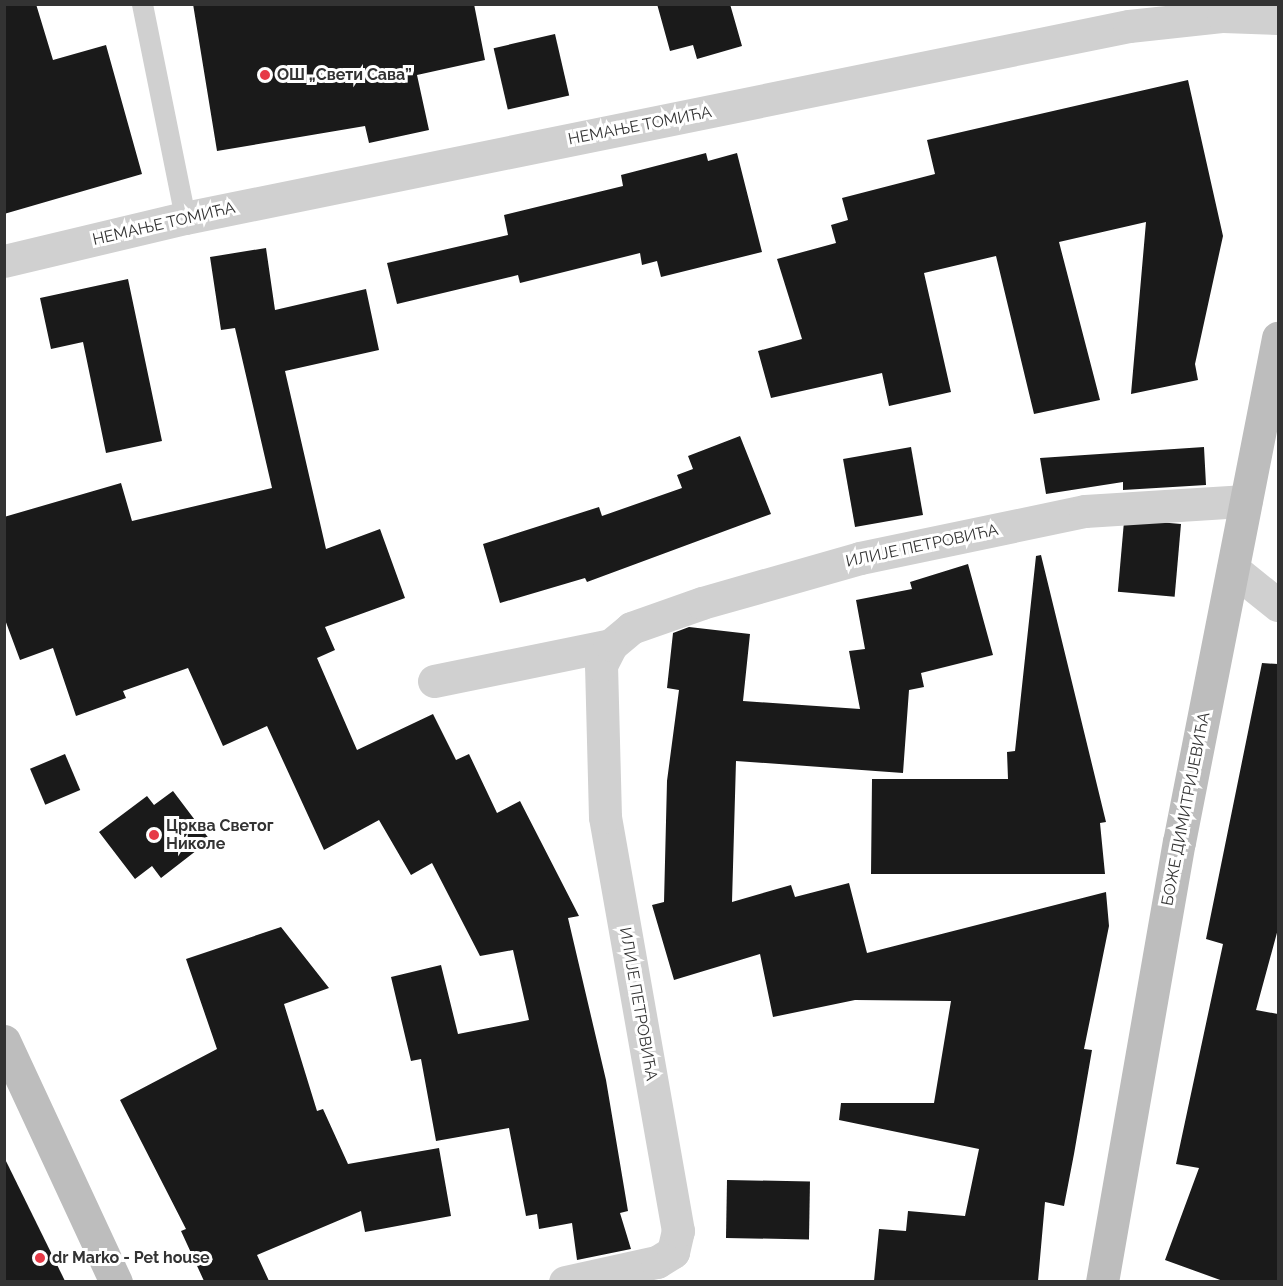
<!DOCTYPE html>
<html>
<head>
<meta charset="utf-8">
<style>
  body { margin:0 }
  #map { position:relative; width:1283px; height:1286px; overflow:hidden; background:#fff; font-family:Raleway,sans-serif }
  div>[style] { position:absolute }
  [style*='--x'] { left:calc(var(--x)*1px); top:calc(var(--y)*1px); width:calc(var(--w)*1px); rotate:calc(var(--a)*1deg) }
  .building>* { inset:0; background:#1a1a1a; transform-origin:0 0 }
  .service>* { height:21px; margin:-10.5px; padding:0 10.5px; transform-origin:10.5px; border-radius:10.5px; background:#d0d0d0 }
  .minor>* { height:33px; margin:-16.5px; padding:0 16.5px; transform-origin:16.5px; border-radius:16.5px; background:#d0d0d0 }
  .tertiary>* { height:33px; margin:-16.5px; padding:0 16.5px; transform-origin:16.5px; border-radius:16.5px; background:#d0d0d0 }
  .secondary>* { height:33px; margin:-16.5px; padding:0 16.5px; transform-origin:16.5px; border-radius:16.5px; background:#bdbdbd }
  .dots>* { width:16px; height:16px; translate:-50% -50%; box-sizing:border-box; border:3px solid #fff; border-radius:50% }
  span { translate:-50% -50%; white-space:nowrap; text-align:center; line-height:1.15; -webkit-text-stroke:6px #fff; paint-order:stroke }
  .poi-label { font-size:16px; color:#333; font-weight:700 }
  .left { translate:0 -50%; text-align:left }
  .street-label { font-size:16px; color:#333 }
  .frame { position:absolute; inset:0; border:6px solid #333; pointer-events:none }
</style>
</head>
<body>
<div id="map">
  <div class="building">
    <div style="clip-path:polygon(4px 4px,36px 4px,53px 60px,106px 45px,142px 174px,4px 214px)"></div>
    <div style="clip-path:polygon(193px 4px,474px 4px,485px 60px,417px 75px,429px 130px,369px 143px,365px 126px,217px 151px)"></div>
    <div style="clip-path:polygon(657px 4px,730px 4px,742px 46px,697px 59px,693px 45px,670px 51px)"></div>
    <div style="left:555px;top:34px;width:63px;height:63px;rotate:77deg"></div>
    <div style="clip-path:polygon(1188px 80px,1223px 236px,1195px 364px,1198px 380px,1131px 394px,1146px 222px,1059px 242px,1100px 400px,1034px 414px,996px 256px,924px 273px,951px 392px,889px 406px,882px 373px,771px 398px,758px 351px,802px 339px,777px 259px,836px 243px,831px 225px,848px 220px,842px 198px,935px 174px,927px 140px)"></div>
    <div style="clip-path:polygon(706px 153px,708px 161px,737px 153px,762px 252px,661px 277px,657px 261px,642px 265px,640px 253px,520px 283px,518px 275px,397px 304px,387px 263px,508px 235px,504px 215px,623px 186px,621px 175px)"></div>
    <div style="clip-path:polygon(266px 248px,275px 310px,366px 289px,379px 350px,285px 371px,326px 549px,380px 529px,405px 598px,325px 627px,335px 650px,317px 658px,357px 750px,433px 714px,456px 760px,469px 754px,497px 813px,520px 801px,579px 916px,568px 918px,606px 1080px,628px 1211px,620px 1213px,631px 1249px,577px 1260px,572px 1223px,539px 1229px,537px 1214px,526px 1216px,509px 1128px,436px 1141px,421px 1059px,411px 1061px,391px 977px,441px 965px,458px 1034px,529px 1020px,513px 950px,480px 956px,432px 863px,411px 875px,379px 820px,324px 850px,267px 726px,223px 746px,188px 668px,123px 691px,126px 698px,76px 716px,53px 648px,20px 660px,4px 617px,4px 517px,121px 483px,132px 521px,272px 488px,235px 328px,221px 330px,210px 257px)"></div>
    <div style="clip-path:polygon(128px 279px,162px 441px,106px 453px,83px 342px,51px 349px,40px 298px)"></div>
    <div style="clip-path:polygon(740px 436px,771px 514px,587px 582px,585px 578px,500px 603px,483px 544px,599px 507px,602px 516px,682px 488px,677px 475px,693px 469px,688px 456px)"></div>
    <div style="left:911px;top:447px;width:69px;height:69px;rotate:80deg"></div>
    <div style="clip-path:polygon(1204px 447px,1206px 485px,1123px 490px,1123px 482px,1046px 494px,1040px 458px)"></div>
    <div style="left:1181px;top:524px;width:73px;height:57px;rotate:95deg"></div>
    <div style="clip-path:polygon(1041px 555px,1106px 822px,1100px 823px,1105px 874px,871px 874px,872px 779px,1008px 779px,1007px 752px,1015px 751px,1036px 556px)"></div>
    <div style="clip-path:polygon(968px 564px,993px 655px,921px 673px,924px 687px,909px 690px,903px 773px,736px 761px,732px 902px,791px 885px,795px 897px,849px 883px,867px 953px,1106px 892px,1109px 926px,1084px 1049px,1092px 1050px,1074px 1154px,1064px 1206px,1045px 1202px,1038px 1281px,874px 1281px,879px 1229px,906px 1231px,908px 1211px,965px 1216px,979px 1149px,839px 1120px,841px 1103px,934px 1103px,951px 1001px,855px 1000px,773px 1017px,760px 954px,674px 980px,652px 905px,664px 902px,667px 781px,679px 690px,667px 688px,673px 633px,689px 627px,750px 634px,743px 701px,860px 709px,849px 651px,865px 649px,856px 600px,912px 589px,910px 582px)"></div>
    <div style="clip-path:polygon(1262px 663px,1278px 664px,1278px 929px,1256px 1010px,1278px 1014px,1278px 1281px,1223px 1281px,1165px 1260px,1199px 1168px,1176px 1164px,1223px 944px,1206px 939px)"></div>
    <div style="left:65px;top:754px;width:39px;height:38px;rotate:67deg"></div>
    <div style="clip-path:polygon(173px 791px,210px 840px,161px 878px,152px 866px,135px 879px,99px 832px,147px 796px,154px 805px)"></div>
    <div style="clip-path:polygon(281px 927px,329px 988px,284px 1004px,317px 1111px,323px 1109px,348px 1164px,439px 1148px,451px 1216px,365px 1232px,361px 1211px,257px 1255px,269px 1281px,204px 1281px,181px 1231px,186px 1229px,120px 1100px,217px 1049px,186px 959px)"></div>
    <div style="clip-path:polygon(4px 1157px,65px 1281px,4px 1281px)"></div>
    <div style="left:727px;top:1180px;width:83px;height:58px;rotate:1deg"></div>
  </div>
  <div class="service">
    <div style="--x:142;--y:4;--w:218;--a:78.6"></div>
  </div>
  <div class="minor">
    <div style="--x:1233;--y:569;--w:58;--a:38.7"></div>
    <div style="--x:434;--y:681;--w:181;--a:-11.5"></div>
    <div style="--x:565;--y:1282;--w:94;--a:-12.3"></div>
    <div style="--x:657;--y:1262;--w:19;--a:-32"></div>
    <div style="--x:673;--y:1252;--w:22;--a:-77"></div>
    <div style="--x:678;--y:1231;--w:420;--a:-100"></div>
    <div style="--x:605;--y:817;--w:152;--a:-91.5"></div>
    <div style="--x:601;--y:665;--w:22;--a:-63"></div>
    <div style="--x:611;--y:645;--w:26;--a:-40"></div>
    <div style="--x:631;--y:628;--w:75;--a:-19.4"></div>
    <div style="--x:702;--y:603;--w:164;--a:-15.9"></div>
    <div style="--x:860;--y:558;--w:230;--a:-11.8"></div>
    <div style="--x:1085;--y:511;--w:161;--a:-3.6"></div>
  </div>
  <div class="tertiary">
    <div style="--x:4;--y:261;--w:186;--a:-13.4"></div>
    <div style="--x:185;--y:218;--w:963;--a:-11.5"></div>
    <div style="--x:1129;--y:26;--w:95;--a:-6.1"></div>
    <div style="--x:1223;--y:16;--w:55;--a:2.1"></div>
  </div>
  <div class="secondary">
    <div style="--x:4;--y:1041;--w:266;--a:65.1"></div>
    <div style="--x:1102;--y:1282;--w:447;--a:-80.1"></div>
    <div style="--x:1179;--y:842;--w:514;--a:-78.89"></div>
  </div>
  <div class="dots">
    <div style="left:265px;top:75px;background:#e63946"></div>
    <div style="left:154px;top:835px;background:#e63946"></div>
    <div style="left:40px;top:1258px;background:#e63946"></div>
  </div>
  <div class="poi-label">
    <span class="left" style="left:277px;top:75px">ОШ „Свети Сава”</span>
    <span class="left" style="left:166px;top:835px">Црква Светог<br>Николе</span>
    <span class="left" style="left:52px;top:1258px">dr Marko - Pet house</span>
  </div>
  <div class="street-label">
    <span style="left:640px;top:126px;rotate:-11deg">НЕМАЊЕ ТОМИЋА</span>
    <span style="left:164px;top:224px;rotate:-13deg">НЕМАЊЕ ТОМИЋА</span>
    <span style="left:922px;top:546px;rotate:-12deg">ИЛИЈЕ ПЕТРОВИЋА</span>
    <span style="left:1186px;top:809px;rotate:-79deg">БОЖЕ ДИМИТРИЈЕВИЋА</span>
    <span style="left:638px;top:1004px;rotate:80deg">ИЛИЈЕ ПЕТРОВИЋА</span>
  </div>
  <div class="frame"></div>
</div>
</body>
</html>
